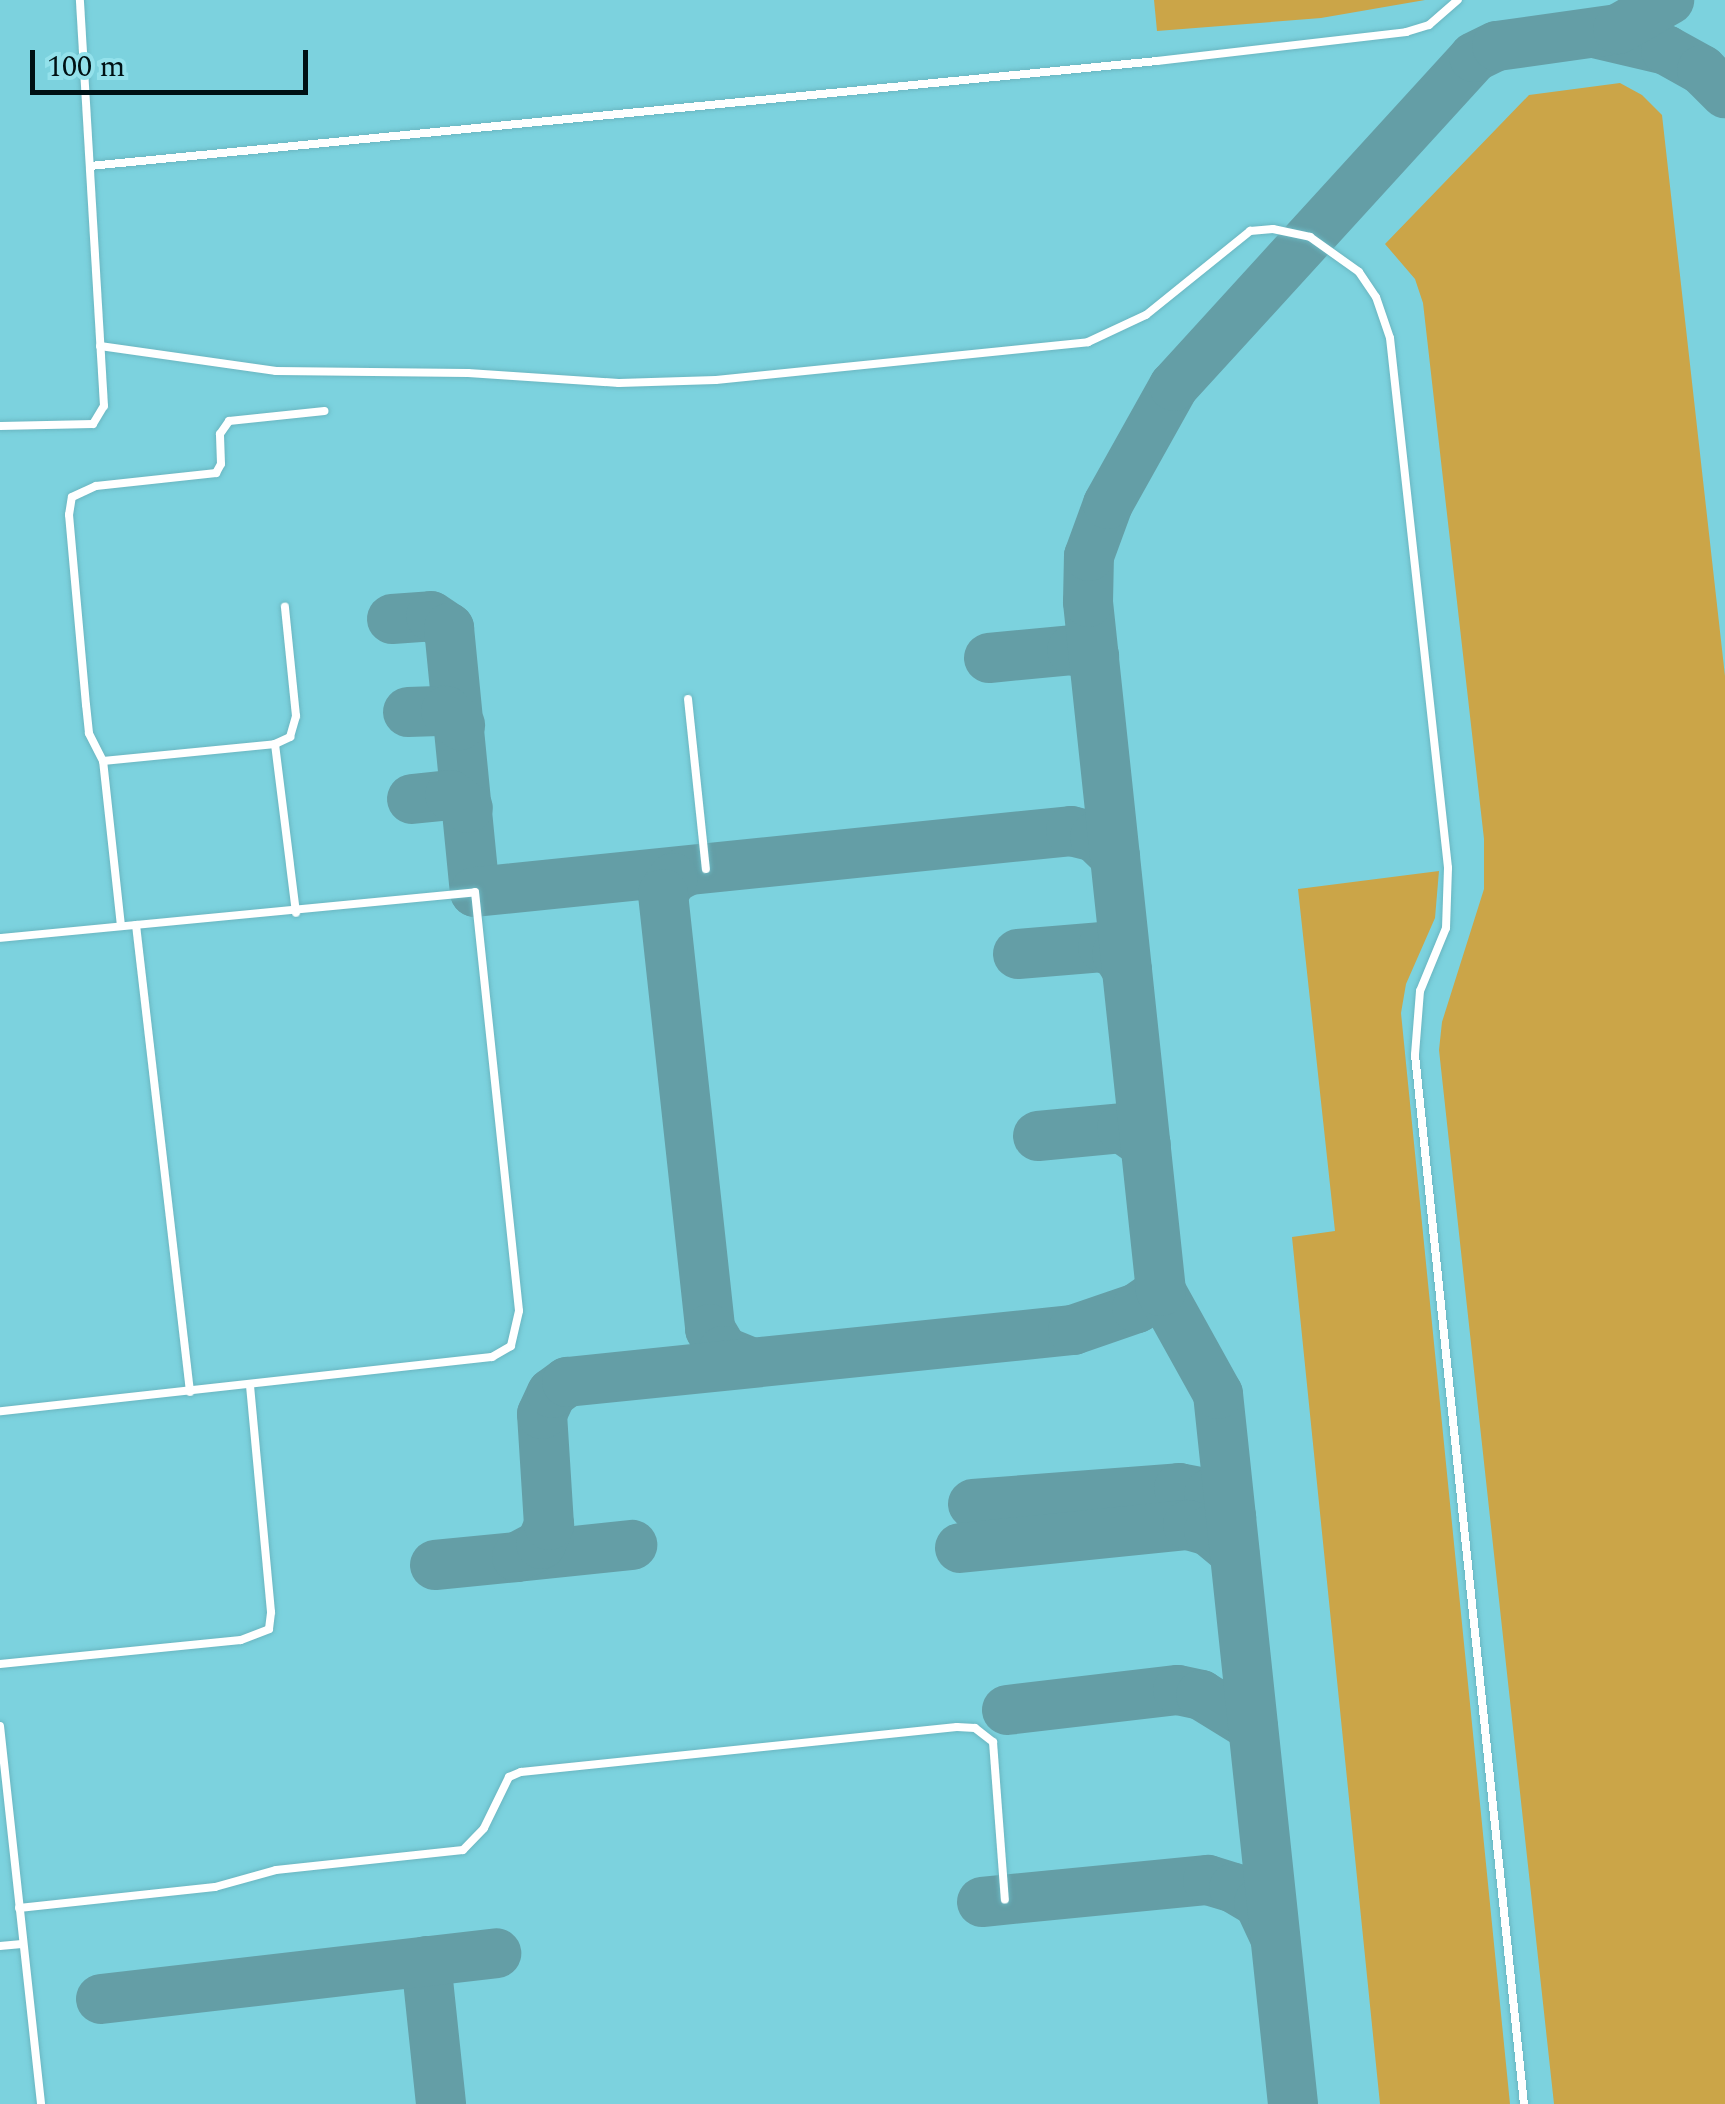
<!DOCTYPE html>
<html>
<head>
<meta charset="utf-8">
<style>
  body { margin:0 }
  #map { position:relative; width:1725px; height:2104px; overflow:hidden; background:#93e1eb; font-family:Spectral,serif }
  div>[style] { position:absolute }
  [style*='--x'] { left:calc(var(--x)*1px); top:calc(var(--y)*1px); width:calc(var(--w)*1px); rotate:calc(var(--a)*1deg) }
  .built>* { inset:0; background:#7cd2de; transform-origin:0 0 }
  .green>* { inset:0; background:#cba548 }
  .taxiway>* { height:50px; margin:-25px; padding:0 25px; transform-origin:25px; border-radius:25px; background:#649ea6 }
  .roads { filter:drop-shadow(0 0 2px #6ab6c1) drop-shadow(0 0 2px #6ab6c1) }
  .lane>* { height:8px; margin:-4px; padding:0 4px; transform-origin:4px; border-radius:4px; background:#fff }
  span { translate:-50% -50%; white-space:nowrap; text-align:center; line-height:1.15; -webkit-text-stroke:8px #93e1eb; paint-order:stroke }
  .scale { position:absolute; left:30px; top:50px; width:278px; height:45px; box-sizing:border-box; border:5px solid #001114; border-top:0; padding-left:12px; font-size:30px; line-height:35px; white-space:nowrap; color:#001114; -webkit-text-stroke:8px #93e1eb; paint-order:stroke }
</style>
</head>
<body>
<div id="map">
  <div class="built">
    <div style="left:0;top:0;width:1725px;height:2104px"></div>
  </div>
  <div class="green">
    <div style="clip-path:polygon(1154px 0,1425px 0,1321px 18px,1157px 31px)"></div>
    <div style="clip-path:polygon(1620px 83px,1642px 95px,1662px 115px,1725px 676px,1725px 2104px,1554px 2104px,1439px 1050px,1442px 1022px,1484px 889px,1484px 839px,1423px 303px,1415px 279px,1385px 244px,1529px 95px)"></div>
    <div style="clip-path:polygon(1439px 871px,1435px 918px,1406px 984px,1401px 1013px,1510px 2104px,1380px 2104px,1292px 1237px,1335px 1231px,1298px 889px)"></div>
  </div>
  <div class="taxiway">
    <div style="--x:1598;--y:34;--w:70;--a:13.2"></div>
    <div style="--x:1666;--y:50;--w:41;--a:29.1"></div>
    <div style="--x:1702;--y:70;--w:33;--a:45"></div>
    <div style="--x:392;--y:619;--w:39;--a:-4"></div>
    <div style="--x:431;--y:616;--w:22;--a:34"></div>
    <div style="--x:449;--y:628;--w:265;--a:84.4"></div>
    <div style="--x:475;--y:892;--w:599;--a:-5.84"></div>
    <div style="--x:1071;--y:831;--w:25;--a:14"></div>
    <div style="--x:1095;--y:837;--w:28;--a:44"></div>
    <div style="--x:989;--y:658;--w:83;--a:-5.5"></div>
    <div style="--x:1072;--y:650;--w:23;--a:15"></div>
    <div style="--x:408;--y:712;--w:38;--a:-2"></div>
    <div style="--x:446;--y:711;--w:20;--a:45"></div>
    <div style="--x:412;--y:799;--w:38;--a:-6"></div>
    <div style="--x:450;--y:795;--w:22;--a:36"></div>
    <div style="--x:685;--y:872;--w:13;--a:153"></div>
    <div style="--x:673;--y:878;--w:19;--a:122"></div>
    <div style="--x:663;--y:894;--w:438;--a:83.8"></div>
    <div style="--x:710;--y:1329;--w:26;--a:59"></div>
    <div style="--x:723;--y:1351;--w:29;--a:22"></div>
    <div style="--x:1018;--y:954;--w:85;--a:-4.7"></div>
    <div style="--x:1103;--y:947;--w:16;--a:27"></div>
    <div style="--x:1117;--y:954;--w:19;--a:58"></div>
    <div style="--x:1038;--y:1136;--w:84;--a:-5.4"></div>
    <div style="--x:1122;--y:1128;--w:29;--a:35"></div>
    <div style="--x:973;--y:1504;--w:207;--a:-4.4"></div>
    <div style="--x:1179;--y:1488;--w:31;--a:11"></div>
    <div style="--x:1209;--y:1494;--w:32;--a:46"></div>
    <div style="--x:960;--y:1548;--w:229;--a:-5.8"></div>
    <div style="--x:1188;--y:1525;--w:22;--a:16"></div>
    <div style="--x:1209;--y:1531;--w:33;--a:40"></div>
    <div style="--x:517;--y:1557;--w:116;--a:-6"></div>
    <div style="--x:435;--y:1565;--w:82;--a:-5.6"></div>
    <div style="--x:517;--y:1557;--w:27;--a:-28"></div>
    <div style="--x:541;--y:1544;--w:21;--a:-67"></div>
    <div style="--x:549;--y:1525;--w:111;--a:-93.6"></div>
    <div style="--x:542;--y:1414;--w:23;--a:-65"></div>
    <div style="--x:552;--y:1393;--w:19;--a:-36"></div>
    <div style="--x:567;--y:1382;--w:509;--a:-5.87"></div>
    <div style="--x:1073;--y:1330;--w:68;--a:-19"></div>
    <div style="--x:1137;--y:1308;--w:29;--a:-35"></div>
    <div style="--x:1007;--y:1710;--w:172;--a:-6.7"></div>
    <div style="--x:1178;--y:1690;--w:24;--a:12"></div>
    <div style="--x:1201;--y:1695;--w:61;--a:31.6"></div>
    <div style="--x:982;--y:1902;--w:227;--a:-5.6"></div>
    <div style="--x:1208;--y:1880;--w:27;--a:17"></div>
    <div style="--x:1234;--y:1888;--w:29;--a:31"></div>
    <div style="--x:1259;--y:1903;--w:38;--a:65"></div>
    <div style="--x:426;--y:1961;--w:144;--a:84"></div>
    <div style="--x:101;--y:1999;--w:398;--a:-6.6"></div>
    <div style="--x:1293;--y:2104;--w:714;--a:-96.03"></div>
    <div style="--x:1218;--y:1394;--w:118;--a:-119"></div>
    <div style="--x:1161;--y:1291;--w:693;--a:-96.05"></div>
    <div style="--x:1088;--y:602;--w:46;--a:-88.8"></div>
    <div style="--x:1089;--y:556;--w:55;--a:-69.9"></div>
    <div style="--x:1108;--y:504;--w:135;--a:-60.8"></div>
    <div style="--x:1174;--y:386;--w:445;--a:-47.6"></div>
    <div style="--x:1474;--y:57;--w:25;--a:-26"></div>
    <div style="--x:1497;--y:46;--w:122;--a:-8"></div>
    <div style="--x:1618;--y:29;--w:59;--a:-29.6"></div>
  </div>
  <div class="roads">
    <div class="lane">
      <div style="--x:90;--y:166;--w:1072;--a:-5.62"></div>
      <div style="--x:1157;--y:61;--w:251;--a:-6.6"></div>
      <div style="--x:1406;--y:32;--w:24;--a:-17"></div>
      <div style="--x:1429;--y:25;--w:38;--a:-41"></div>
      <div style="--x:100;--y:346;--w:178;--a:8.1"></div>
      <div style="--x:276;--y:371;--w:192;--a:0.6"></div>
      <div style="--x:468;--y:373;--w:151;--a:3.8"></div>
      <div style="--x:619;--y:383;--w:97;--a:-1.8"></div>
      <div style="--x:716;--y:380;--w:374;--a:-5.8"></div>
      <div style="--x:1088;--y:342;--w:64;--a:-25"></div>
      <div style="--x:1146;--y:315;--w:134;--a:-38.9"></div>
      <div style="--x:1250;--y:231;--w:23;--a:-5"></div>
      <div style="--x:1273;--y:229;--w:38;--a:12"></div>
      <div style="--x:1310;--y:237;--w:60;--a:35.5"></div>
      <div style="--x:1359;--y:272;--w:30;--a:56"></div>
      <div style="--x:1376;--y:297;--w:43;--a:71.1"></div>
      <div style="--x:1390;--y:338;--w:533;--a:83.75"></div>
      <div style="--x:1448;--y:868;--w:60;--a:91.9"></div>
      <div style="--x:1446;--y:928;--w:68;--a:112.4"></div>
      <div style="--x:1420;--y:991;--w:64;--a:94.5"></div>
      <div style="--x:1415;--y:1055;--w:1055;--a:84.07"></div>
      <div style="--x:0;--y:426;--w:93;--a:-1.2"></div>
      <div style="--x:93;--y:424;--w:21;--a:-59"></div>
      <div style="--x:104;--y:406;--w:407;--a:-93.4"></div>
      <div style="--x:688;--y:699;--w:171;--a:84"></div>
      <div style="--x:275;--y:744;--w:170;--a:82.9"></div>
      <div style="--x:103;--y:761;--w:173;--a:-5.6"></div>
      <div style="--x:275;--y:744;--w:17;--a:-25"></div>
      <div style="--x:290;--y:737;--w:22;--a:-74"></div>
      <div style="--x:296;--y:716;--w:110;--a:-95.8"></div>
      <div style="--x:136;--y:925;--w:470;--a:83.4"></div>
      <div style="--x:121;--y:926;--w:166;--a:-96.2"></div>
      <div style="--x:103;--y:761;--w:31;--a:-117"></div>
      <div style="--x:89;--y:733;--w:28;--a:-96"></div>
      <div style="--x:86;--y:705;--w:191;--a:-95.1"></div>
      <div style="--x:69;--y:515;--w:18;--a:-81"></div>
      <div style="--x:72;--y:497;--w:26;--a:-25"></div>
      <div style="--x:96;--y:486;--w:121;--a:-6.2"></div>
      <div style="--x:216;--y:473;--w:10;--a:-61"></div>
      <div style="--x:221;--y:464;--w:30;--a:-92"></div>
      <div style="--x:220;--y:434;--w:16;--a:-55"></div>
      <div style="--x:229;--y:421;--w:96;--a:-6"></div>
      <div style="--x:0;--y:938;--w:477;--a:-5.5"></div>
      <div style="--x:475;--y:892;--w:421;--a:84"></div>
      <div style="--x:519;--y:1311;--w:36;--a:103"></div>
      <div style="--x:511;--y:1346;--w:22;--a:150"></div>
      <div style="--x:492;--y:1357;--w:495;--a:173.7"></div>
      <div style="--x:0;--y:1664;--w:242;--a:-5.7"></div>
      <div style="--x:241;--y:1640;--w:30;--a:-21"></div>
      <div style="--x:269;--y:1629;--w:17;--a:-83"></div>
      <div style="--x:271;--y:1612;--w:227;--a:-95.3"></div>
      <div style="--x:0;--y:1726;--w:380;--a:83.8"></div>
      <div style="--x:19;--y:1908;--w:197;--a:-6.1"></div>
      <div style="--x:215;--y:1887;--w:63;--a:-15.6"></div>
      <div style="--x:276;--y:1870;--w:188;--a:-6.1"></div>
      <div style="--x:463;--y:1850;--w:30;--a:-46"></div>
      <div style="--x:484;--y:1828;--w:57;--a:-63.9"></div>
      <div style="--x:509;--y:1777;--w:13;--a:-23"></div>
      <div style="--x:521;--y:1772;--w:438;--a:-5.9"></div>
      <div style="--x:957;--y:1727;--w:18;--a:3"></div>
      <div style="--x:975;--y:1728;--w:23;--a:38"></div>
      <div style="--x:993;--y:1742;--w:158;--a:85.7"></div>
      <div style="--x:0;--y:1946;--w:22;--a:-5"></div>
    </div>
  </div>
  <div class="scale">100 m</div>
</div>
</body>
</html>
